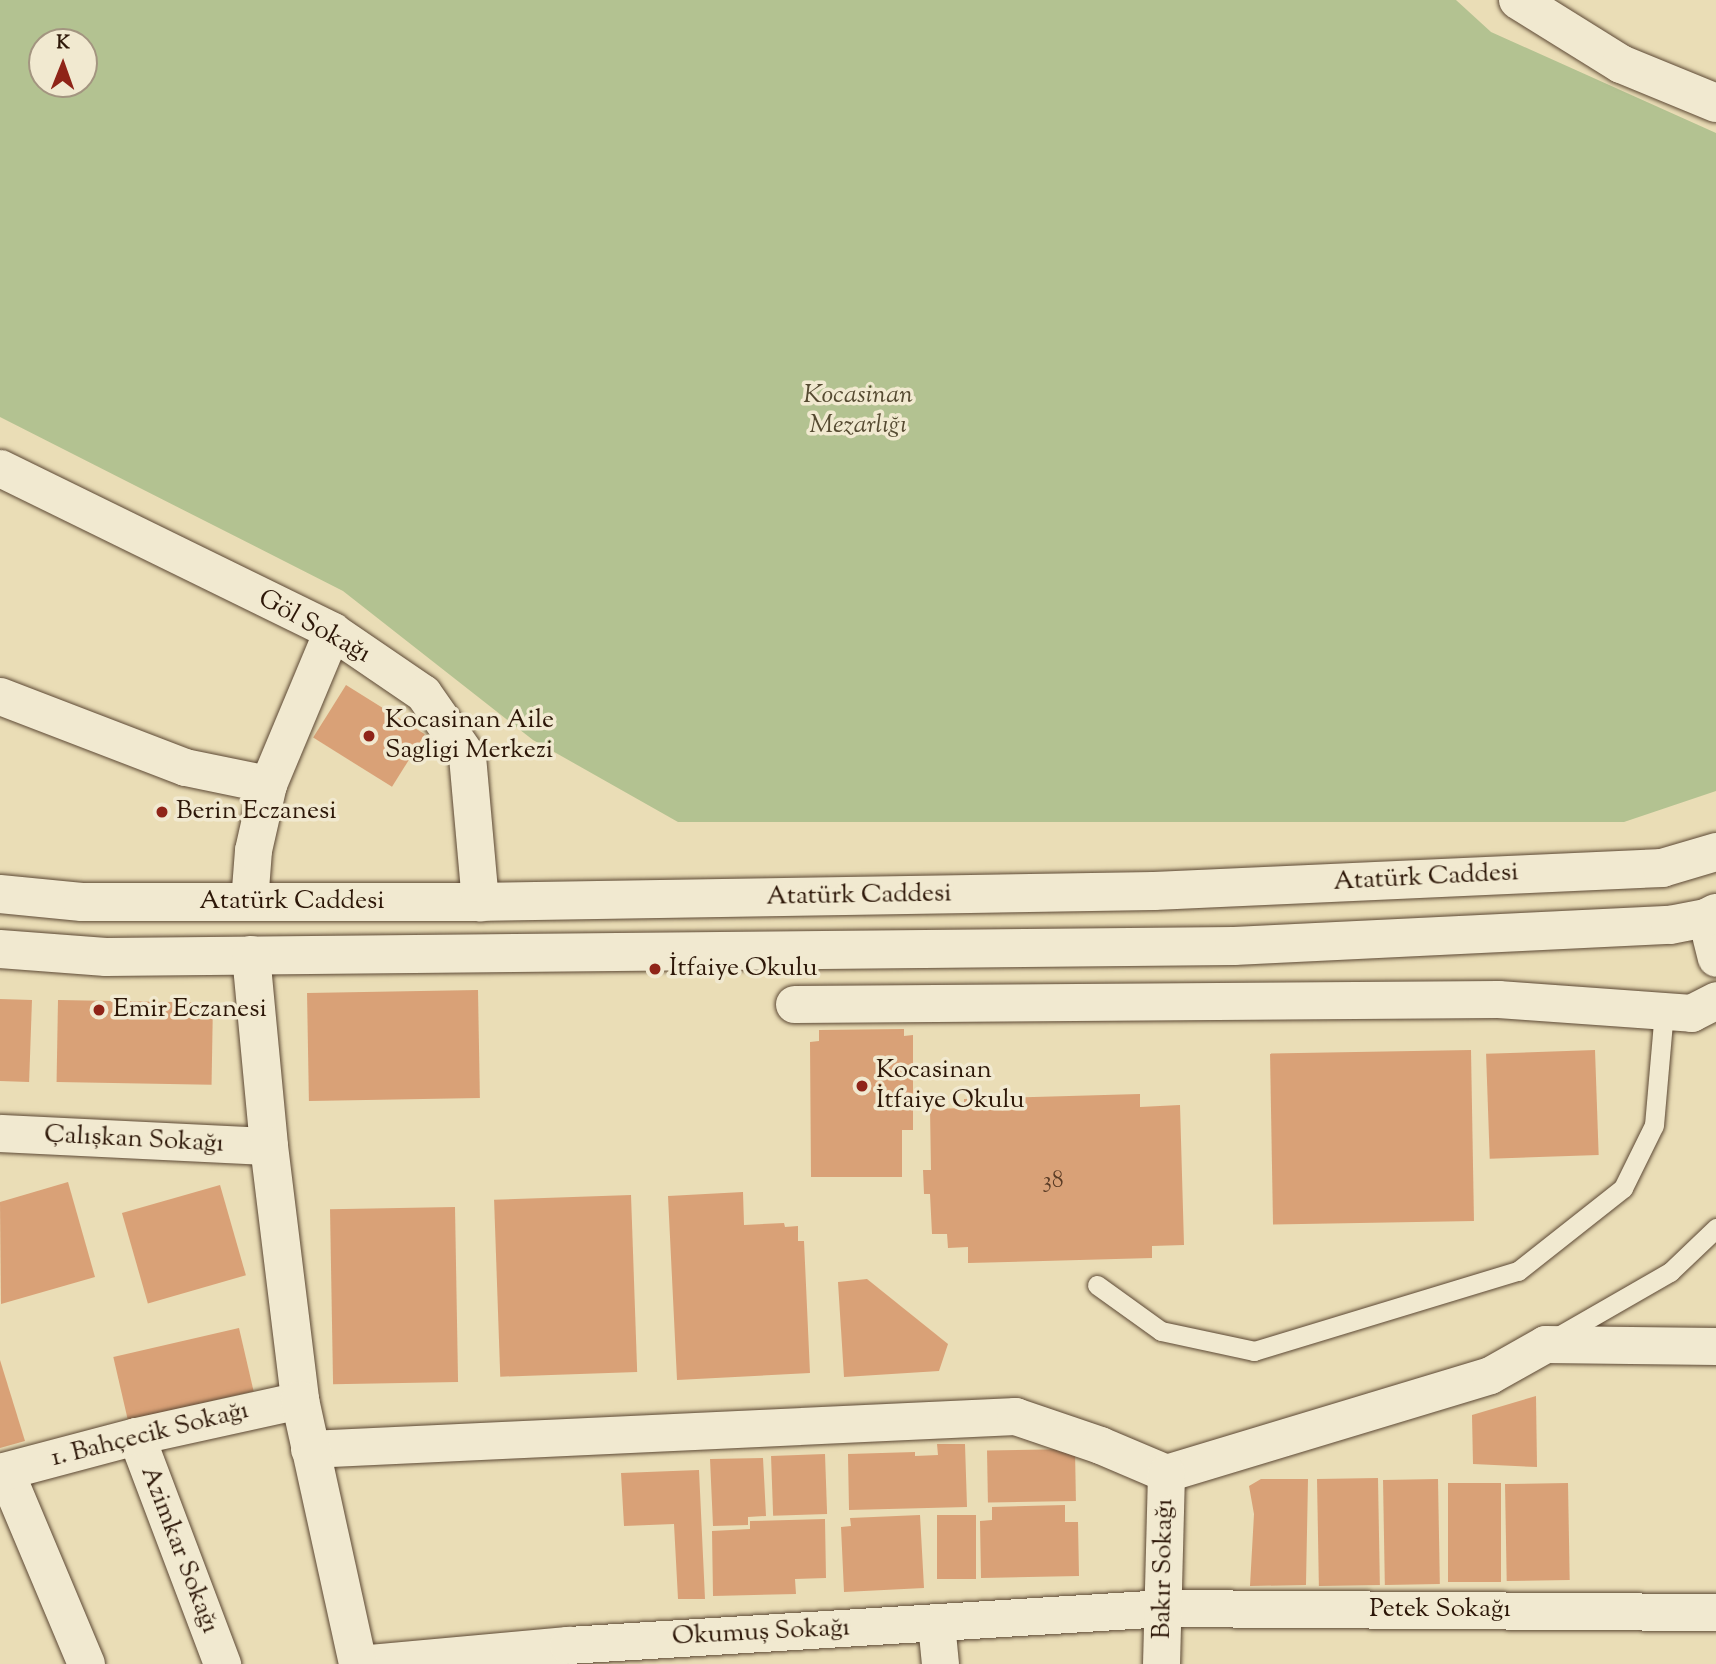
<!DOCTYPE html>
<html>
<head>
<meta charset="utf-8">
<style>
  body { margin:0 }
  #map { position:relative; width:1716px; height:1664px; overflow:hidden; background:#eaddb6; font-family:"Sorts Mill Goudy",serif }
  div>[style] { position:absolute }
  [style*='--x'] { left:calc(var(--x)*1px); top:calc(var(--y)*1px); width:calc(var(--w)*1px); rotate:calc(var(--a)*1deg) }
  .green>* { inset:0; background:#b3c291 }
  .building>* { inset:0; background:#d9a177; transform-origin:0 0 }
  .roads { filter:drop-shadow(0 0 2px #5c4834) drop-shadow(0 0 2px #5c4834) }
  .lane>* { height:19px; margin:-9.5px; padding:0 9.5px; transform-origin:9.5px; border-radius:9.5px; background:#f1e9d0 }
  .street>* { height:37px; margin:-18.5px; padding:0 18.5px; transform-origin:18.5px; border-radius:18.5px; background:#f1e9d0 }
  .secondary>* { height:38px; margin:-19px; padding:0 19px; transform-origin:19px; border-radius:19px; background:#f1e9d0 }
  .dots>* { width:19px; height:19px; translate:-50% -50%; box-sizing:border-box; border:4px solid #f1e9d0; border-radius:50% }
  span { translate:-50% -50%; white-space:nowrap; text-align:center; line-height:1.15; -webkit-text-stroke:7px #f1e9d0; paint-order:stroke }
  .number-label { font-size:23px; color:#583a24 }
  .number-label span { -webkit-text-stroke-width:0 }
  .park-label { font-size:26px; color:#554a31; font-style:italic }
  .street-label { font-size:26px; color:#2d1708 }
  .poi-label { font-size:26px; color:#2d1708 }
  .left { translate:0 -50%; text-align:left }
  .north { position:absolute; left:28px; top:28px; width:70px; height:70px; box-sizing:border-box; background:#f1e9d0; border:2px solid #a39580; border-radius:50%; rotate:1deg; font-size:19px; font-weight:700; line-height:28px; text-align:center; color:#2d1708 }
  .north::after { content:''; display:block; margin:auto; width:24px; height:32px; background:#8f2418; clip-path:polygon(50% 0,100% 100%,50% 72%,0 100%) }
</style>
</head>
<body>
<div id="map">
  <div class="green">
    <div style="clip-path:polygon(evenodd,0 0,1456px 0,1491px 32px,1716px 133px,1716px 791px,1624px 822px,678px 822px,533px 740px,343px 591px,0 417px,0 0,42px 42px,84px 42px,84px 84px,42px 84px,42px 42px)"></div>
  </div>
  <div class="building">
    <div style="left:346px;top:685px;width:93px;height:62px;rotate:32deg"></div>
    <div style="left:478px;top:990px;width:108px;height:171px;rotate:89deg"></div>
    <div style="left:0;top:999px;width:32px;height:82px;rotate:2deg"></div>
    <div style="left:58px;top:1000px;width:155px;height:82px;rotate:1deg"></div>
    <div style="clip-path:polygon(904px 1029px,904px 1036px,913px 1035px,913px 1130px,902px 1130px,902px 1177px,811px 1177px,810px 1042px,819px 1041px,819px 1030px)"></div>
    <div style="left:1471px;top:1050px;width:171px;height:201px;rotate:89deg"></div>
    <div style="left:1595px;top:1050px;width:105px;height:109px;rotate:88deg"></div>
    <div style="clip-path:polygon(1140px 1094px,1140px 1107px,1180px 1105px,1184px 1245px,1152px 1246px,1152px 1258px,968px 1263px,968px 1247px,948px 1248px,947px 1234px,932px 1234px,930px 1194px,924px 1194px,923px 1170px,931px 1170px,930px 1109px,964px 1108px,964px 1099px)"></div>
    <div style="clip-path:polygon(68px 1182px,95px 1277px,1px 1304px,0 1202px)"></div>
    <div style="left:220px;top:1185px;width:94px;height:102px;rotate:74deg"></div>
    <div style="clip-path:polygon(743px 1192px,744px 1225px,784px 1223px,785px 1227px,798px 1226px,798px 1241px,804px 1241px,810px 1373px,677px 1380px,668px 1196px)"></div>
    <div style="left:631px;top:1195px;width:177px;height:137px;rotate:88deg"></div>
    <div style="left:455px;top:1207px;width:175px;height:125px;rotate:89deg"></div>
    <div style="clip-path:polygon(867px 1279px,948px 1344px,939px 1371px,844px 1377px,838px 1282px)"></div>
    <div style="left:239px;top:1328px;width:65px;height:129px;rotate:77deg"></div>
    <div style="clip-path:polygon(0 1360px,25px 1441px,0 1448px)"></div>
    <div style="clip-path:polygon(1536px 1396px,1537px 1467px,1473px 1464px,1472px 1415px)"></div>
    <div style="clip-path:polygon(937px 1444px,965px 1444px,967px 1507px,849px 1510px,848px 1454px,915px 1452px,915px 1456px,938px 1455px)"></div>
    <div style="left:1075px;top:1449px;width:52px;height:88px;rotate:89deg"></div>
    <div style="left:825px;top:1454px;width:60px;height:54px;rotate:88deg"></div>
    <div style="clip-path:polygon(763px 1458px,766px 1516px,748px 1517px,748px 1525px,713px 1526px,710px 1459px)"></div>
    <div style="clip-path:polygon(699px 1470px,705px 1599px,678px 1599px,674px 1524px,624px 1526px,621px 1473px)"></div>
    <div style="left:1378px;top:1478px;width:107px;height:61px;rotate:89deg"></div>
    <div style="clip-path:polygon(1261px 1479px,1308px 1479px,1306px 1585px,1250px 1586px,1254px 1514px,1249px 1486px)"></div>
    <div style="left:1438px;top:1479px;width:105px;height:55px;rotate:89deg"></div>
    <div style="left:1448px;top:1483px;width:53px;height:99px"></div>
    <div style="left:1568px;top:1483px;width:97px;height:63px;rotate:89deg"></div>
    <div style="clip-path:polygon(1065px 1505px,1065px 1522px,1078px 1522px,1079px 1576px,981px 1578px,980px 1521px,992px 1520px,992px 1507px)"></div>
    <div style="clip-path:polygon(920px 1515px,924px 1588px,844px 1592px,841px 1527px,851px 1526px,850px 1518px)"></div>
    <div style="left:937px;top:1515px;width:39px;height:64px"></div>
    <div style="clip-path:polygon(825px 1519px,826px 1578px,795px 1579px,796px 1594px,713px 1596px,712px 1531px,750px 1529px,750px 1521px)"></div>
  </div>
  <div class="roads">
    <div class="lane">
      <div style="--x:1097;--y:1285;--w:79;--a:35.7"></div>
      <div style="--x:1161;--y:1331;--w:95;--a:12.1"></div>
      <div style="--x:1254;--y:1351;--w:276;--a:-16.9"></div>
      <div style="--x:1518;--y:1271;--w:134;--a:-38.3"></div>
      <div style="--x:1623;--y:1188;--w:70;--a:-63.8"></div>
      <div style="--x:1654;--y:1125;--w:114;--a:-85"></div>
      <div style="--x:1555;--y:1338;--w:133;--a:-29.9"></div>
      <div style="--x:1670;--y:1272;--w:64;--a:-43.7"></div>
    </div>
    <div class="street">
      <div style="--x:0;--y:468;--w:370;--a:26.1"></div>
      <div style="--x:332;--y:631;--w:110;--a:34.3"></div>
      <div style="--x:423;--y:693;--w:77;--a:55.1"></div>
      <div style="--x:467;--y:756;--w:147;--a:84.9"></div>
      <div style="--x:0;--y:696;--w:198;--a:21"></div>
      <div style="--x:185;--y:767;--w:85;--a:11.6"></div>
      <div style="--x:268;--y:784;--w:166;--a:-67.3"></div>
      <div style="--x:249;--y:902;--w:52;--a:-85.6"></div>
      <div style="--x:253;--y:850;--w:68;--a:-77.2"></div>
      <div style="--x:1706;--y:918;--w:41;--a:76"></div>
      <div style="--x:794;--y:1004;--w:704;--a:-0.41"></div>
      <div style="--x:1498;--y:999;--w:194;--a:4.1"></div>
      <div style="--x:1691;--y:1013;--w:28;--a:-27"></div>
      <div style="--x:0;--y:1133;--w:269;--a:2.8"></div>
      <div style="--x:136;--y:1436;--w:244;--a:69.3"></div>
      <div style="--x:309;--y:1449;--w:707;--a:-2.68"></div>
      <div style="--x:1015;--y:1416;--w:90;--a:18.8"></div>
      <div style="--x:1100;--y:1445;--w:72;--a:23"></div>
      <div style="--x:1166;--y:1473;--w:338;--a:-16.8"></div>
      <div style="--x:1490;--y:1375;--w:63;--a:-29.4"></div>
      <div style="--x:1545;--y:1344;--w:171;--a:0.7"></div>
      <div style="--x:5;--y:1471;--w:209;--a:67.2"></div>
      <div style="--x:0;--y:1472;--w:141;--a:-14.8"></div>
      <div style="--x:136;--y:1436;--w:168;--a:-12.4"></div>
      <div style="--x:936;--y:1623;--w:41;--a:84.4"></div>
      <div style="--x:358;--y:1664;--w:211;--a:-5.2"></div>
      <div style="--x:568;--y:1645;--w:597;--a:-3.55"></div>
      <div style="--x:1164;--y:1608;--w:552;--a:0.42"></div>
      <div style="--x:1161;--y:1664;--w:191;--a:-88.5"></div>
    </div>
    <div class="secondary">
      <div style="--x:1518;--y:0;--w:121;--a:31.9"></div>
      <div style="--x:1621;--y:64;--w:103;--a:22.3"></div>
      <div style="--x:0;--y:894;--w:82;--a:5.6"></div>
      <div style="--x:82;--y:902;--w:398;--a:0"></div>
      <div style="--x:480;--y:902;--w:674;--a:-0.94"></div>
      <div style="--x:1154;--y:891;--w:509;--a:-2.59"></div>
      <div style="--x:1662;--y:868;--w:56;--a:-16.5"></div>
      <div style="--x:0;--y:949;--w:106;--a:4.3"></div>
      <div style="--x:106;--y:957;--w:1128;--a:-0.56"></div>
      <div style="--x:1234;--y:946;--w:437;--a:-2.8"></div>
      <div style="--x:1670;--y:925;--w:37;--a:-11"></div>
      <div style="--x:1706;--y:918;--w:11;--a:-27"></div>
      <div style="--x:251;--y:955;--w:192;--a:84.6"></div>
      <div style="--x:269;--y:1146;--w:256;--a:83"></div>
      <div style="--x:300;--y:1400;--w:270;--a:77.6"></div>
    </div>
  </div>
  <div class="dots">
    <div style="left:369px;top:736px;background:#8f2418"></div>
    <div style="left:162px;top:812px;background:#8f2418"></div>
    <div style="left:655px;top:969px;background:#8f2418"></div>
    <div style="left:99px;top:1010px;background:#8f2418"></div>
    <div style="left:862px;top:1086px;background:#8f2418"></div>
  </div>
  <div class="number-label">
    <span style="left:1053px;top:1182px">38</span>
  </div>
  <div class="park-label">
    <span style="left:858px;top:411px">Kocasinan<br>Mezarlığı</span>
  </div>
  <div class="street-label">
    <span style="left:314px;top:627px;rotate:29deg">Göl Sokağı</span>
    <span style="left:1426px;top:878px;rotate:-3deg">Atatürk Caddesi</span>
    <span style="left:859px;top:896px;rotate:-1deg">Atatürk Caddesi</span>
    <span style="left:292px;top:902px">Atatürk Caddesi</span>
    <span style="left:134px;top:1140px;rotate:3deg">Çalışkan Sokağı</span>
    <span style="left:150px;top:1435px;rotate:-14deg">1. Bahçecik Sokağı</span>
    <span style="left:179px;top:1550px;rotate:69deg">Azimkar Sokağı</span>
    <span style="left:1164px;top:1569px;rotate:-89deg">Bakır Sokağı</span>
    <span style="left:1440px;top:1610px">Petek Sokağı</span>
    <span style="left:761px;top:1633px;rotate:-3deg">Okumuş Sokağı</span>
  </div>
  <div class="poi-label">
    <span class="left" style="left:385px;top:736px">Kocasinan Aile<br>Sagligi Merkezi</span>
    <span class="left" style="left:176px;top:812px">Berin Eczanesi</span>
    <span class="left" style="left:669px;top:969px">İtfaiye Okulu</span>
    <span class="left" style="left:113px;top:1010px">Emir Eczanesi</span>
    <span class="left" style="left:876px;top:1086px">Kocasinan<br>İtfaiye Okulu</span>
  </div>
  <div class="north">K</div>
</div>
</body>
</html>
